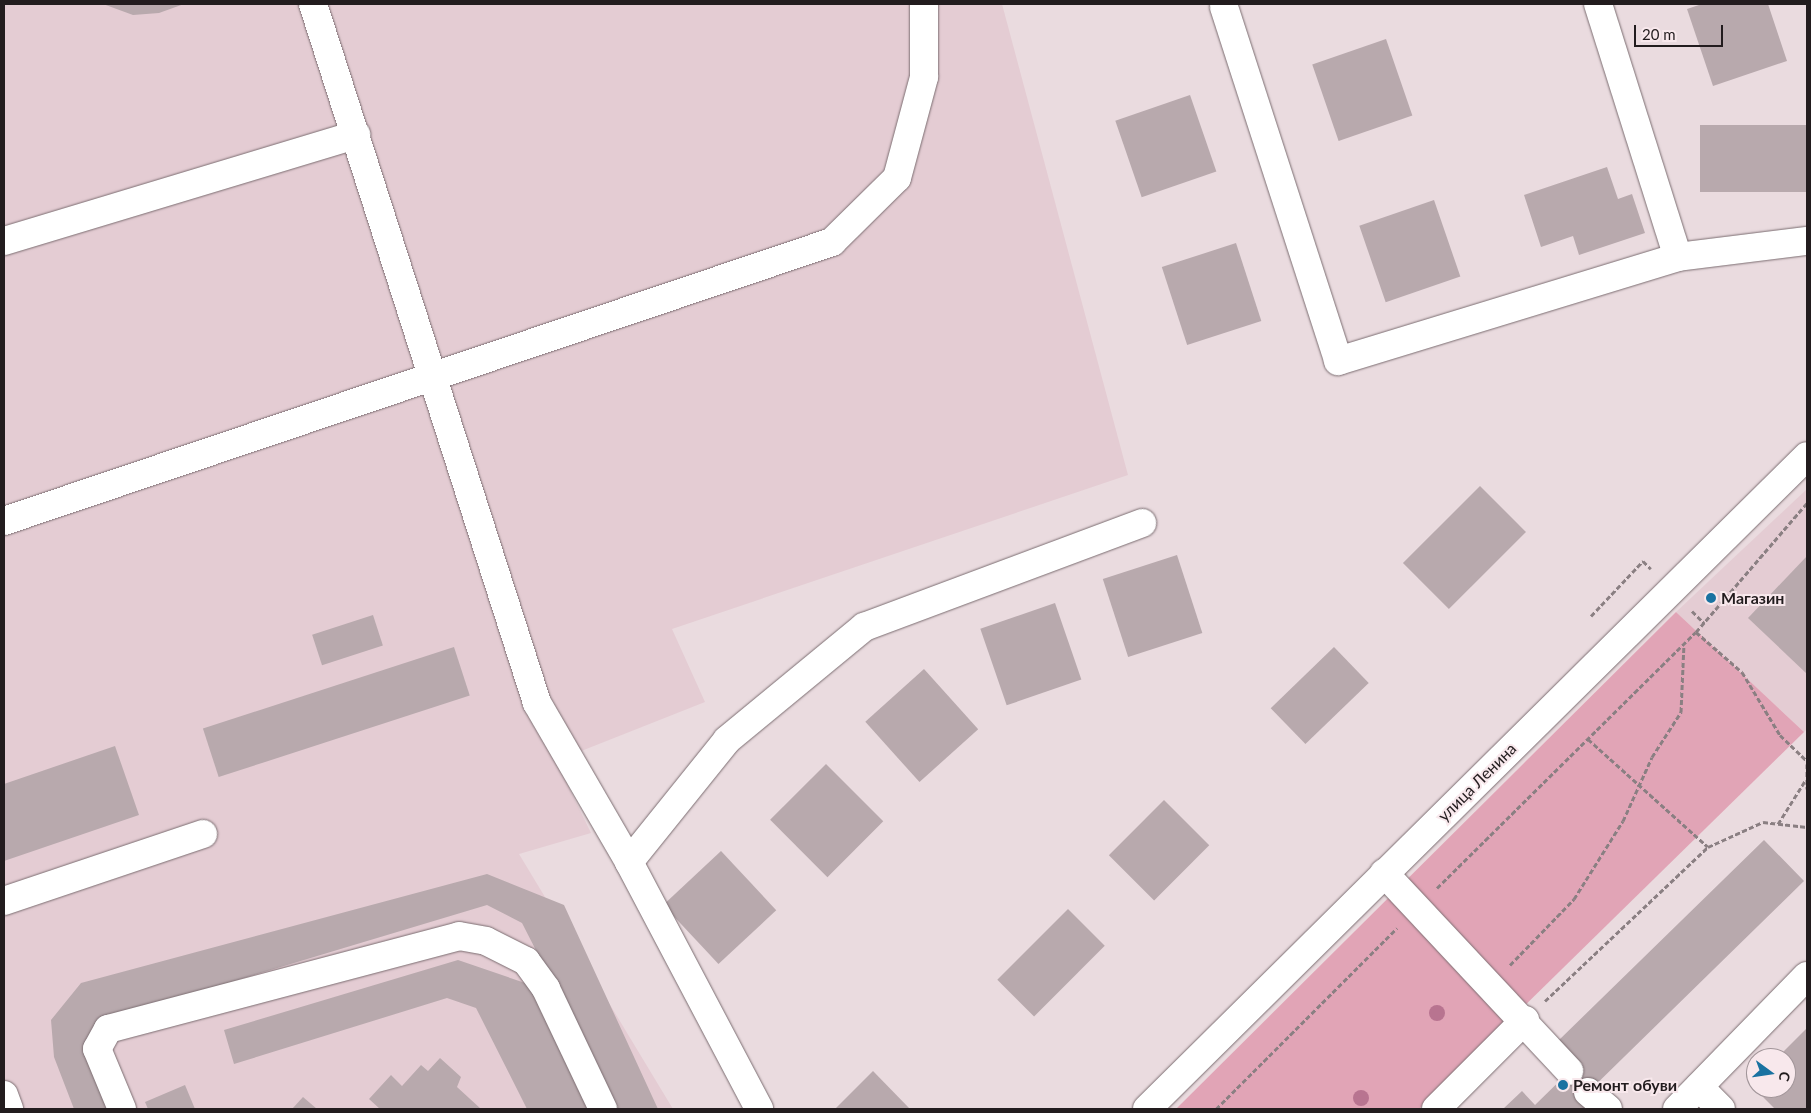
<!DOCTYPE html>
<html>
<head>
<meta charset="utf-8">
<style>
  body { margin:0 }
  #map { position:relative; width:1811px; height:1113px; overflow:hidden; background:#eadbdf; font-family:Lato,sans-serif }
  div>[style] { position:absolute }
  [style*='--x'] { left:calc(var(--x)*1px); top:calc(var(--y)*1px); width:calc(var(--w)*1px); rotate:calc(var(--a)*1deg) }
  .built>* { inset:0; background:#e4ccd3 }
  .green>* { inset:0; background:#e1a4b6 }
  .building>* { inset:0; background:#b8a9ad; transform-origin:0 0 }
  .path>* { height:3px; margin-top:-1.5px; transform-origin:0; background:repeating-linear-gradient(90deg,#8a7f82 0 5px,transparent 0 7.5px) }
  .roads { filter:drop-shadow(0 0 1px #7b6d71) drop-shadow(0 0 1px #7b6d71) }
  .minor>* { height:28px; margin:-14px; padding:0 14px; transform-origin:14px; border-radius:14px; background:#fff }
  .trees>* { width:16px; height:16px; margin:-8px; border-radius:50%; background:#b87490 }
  .dots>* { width:14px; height:14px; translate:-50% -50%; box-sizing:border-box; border:2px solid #f8e8ec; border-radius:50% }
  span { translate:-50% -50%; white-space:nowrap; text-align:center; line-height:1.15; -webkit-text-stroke:4px #f8e8ec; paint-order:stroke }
  .poi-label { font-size:16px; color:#221c1e; font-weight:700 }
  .left { translate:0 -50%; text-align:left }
  .street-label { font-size:16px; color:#221c1e }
  .frame { position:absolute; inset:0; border:5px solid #221c1e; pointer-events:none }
  .north { position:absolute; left:1746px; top:1048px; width:50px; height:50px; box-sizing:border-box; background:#f8e8ec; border:1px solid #a2969a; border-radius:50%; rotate:104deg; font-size:14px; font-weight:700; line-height:20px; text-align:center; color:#221c1e }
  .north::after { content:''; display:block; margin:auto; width:18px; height:22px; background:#1972a1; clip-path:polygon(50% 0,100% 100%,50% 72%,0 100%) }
  .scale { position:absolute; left:1634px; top:25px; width:89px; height:22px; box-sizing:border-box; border:2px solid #221c1e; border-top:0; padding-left:6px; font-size:15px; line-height:18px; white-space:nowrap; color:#221c1e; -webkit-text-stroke:4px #f8e8ec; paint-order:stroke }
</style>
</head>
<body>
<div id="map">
  <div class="built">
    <div style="clip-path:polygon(4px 4px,1002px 4px,1128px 475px,672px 629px,705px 702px,556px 761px,591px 833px,519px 854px,673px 1109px,4px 1109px)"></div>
    <div style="clip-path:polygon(1807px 489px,1807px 729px,1804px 732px,1676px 612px)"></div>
  </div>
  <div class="green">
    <div style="clip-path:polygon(1676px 612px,1804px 732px,1419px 1109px,1176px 1109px)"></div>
  </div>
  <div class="building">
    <div style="clip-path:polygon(103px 4px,184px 4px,159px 13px,133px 15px)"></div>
    <div style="clip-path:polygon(1702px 4px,1768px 4px,1787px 61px,1713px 86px,1687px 9px)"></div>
    <div style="left:1386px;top:39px;width:81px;height:78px;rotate:71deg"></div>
    <div style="left:1190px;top:95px;width:81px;height:79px;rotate:71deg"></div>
    <div style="left:1807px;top:125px;width:67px;height:107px;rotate:90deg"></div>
    <div style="clip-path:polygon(1607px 167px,1618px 199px,1632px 194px,1645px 233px,1579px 255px,1573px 236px,1541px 247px,1524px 195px)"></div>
    <div style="left:1434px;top:200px;width:81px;height:79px;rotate:71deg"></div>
    <div style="left:1236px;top:243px;width:82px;height:78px;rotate:72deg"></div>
    <div style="left:1480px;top:486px;width:65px;height:109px;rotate:45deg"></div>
    <div style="left:1177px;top:555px;width:82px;height:78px;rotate:72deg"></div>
    <div style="clip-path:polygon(1807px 556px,1807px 674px,1748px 618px)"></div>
    <div style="left:1055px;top:603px;width:81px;height:79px;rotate:71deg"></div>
    <div style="left:373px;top:615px;width:32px;height:64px;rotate:72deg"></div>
    <div style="left:454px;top:647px;width:51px;height:264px;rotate:72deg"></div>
    <div style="left:1334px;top:647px;width:50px;height:88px;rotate:46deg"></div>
    <div style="left:924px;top:669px;width:81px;height:79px;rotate:48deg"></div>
    <div style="clip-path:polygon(115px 746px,139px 815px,4px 861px,4px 784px)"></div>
    <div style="left:826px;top:764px;width:81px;height:79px;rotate:45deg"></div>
    <div style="left:1164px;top:800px;width:64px;height:78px;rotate:45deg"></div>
    <div style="clip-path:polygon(1764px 840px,1804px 881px,1579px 1101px,1587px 1109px,1503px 1109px,1522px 1091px,1535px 1105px,1578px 1063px,1558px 1041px)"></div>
    <div style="left:721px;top:851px;width:81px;height:79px;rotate:47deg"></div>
    <div style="clip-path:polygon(487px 874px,564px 905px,658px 1109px,617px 1109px,522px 923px,487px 905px,101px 1021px,83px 1045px,110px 1109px,74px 1109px,54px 1057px,51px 1020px,81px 983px)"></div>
    <div style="left:1068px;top:909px;width:52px;height:100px;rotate:45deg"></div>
    <div style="clip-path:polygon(458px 960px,528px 984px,588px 1109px,527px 1109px,476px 1008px,447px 998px,234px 1064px,224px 1030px)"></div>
    <div style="clip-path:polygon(1807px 1028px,1807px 1109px,1775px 1109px,1750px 1084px,1756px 1079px,1756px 1088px,1786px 1088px,1786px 1058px,1777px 1058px)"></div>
    <div style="clip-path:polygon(440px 1058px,461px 1077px,457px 1087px,481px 1109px,380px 1109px,369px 1099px,391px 1075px,402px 1086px,421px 1065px,428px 1071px)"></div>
    <div style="clip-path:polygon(873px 1071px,910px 1109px,835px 1109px)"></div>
    <div style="clip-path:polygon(185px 1085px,195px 1109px,148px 1109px,145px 1102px)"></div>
    <div style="clip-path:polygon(303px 1097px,317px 1109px,292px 1109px)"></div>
  </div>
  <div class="path">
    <div style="--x:1692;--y:611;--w:17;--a:45"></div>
    <div style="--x:1591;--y:616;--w:76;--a:-46.6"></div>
    <div style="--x:1643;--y:561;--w:11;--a:45"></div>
    <div style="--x:1696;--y:632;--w:61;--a:41"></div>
    <div style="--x:1742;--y:672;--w:74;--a:58.9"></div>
    <div style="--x:1780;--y:735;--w:37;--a:44"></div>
    <div style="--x:1588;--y:739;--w:161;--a:42"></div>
    <div style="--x:1807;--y:764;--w:25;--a:90"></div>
    <div style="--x:1778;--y:824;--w:51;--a:-57.9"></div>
    <div style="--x:1437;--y:888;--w:364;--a:-44.7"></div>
    <div style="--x:1696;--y:632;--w:170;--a:-49.3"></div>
    <div style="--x:1510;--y:965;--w:92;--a:-45.9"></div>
    <div style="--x:1574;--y:899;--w:92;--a:-57.9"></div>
    <div style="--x:1623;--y:821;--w:70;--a:-65.6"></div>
    <div style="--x:1652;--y:757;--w:54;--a:-57.2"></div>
    <div style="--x:1681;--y:712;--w:68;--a:-87.5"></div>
    <div style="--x:1545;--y:1001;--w:224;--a:-43.4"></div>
    <div style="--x:1708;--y:847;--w:60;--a:-24.4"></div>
    <div style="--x:1763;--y:822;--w:44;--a:6.5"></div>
    <div style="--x:1216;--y:1109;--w:256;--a:-45"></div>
  </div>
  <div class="roads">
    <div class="minor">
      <div style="--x:313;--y:4;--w:734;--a:72.23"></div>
      <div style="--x:537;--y:703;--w:184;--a:59.9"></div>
      <div style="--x:629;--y:862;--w:279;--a:62.2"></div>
      <div style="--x:1598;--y:4;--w:265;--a:72.5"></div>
      <div style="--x:1224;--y:7;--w:372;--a:72.1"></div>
      <div style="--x:1338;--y:361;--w:356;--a:-17"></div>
      <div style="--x:1678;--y:257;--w:130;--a:-7.1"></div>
      <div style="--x:4;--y:241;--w:368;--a:-16.8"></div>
      <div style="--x:4;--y:521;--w:874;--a:-18.62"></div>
      <div style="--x:832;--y:242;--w:91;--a:-44.6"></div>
      <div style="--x:897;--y:178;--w:105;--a:-75"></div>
      <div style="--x:924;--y:77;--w:73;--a:-90"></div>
      <div style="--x:629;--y:862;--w:156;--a:-51.2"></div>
      <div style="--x:727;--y:740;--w:178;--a:-39.5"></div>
      <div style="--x:864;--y:627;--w:297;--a:-20.5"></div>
      <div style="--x:1384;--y:873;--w:271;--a:46.9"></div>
      <div style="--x:4;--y:901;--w:210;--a:-18.6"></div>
      <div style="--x:1699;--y:1087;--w:31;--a:45"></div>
      <div style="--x:1588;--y:1092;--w:26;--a:40"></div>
      <div style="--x:4;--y:1095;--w:15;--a:70"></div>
      <div style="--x:122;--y:1109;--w:65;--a:-112.6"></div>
      <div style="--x:97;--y:1049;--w:23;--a:-61"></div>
      <div style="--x:108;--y:1029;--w:363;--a:-14.8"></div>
      <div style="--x:459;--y:936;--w:27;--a:10"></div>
      <div style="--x:486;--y:941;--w:45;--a:26.6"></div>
      <div style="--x:526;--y:961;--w:34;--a:54"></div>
      <div style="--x:546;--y:989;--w:133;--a:64.6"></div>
      <div style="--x:1147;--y:1109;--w:928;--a:-44.69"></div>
      <div style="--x:1436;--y:1109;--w:126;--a:-45"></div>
      <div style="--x:1677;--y:1109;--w:186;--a:-45.7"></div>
    </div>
  </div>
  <div class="trees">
    <div style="left:1437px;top:1013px"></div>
    <div style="left:1361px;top:1098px"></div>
  </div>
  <div class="dots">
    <div style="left:1711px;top:598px;background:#1972a1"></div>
    <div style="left:1563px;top:1085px;background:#1972a1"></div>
  </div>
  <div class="poi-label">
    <span class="left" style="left:1721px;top:598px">Магазин</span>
    <span class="left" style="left:1573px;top:1085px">Ремонт обуви</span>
  </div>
  <div class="street-label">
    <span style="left:1477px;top:782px;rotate:-45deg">улица Ленина</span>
  </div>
  <div class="frame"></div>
  <div class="north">С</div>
  <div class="scale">20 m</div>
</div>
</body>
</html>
